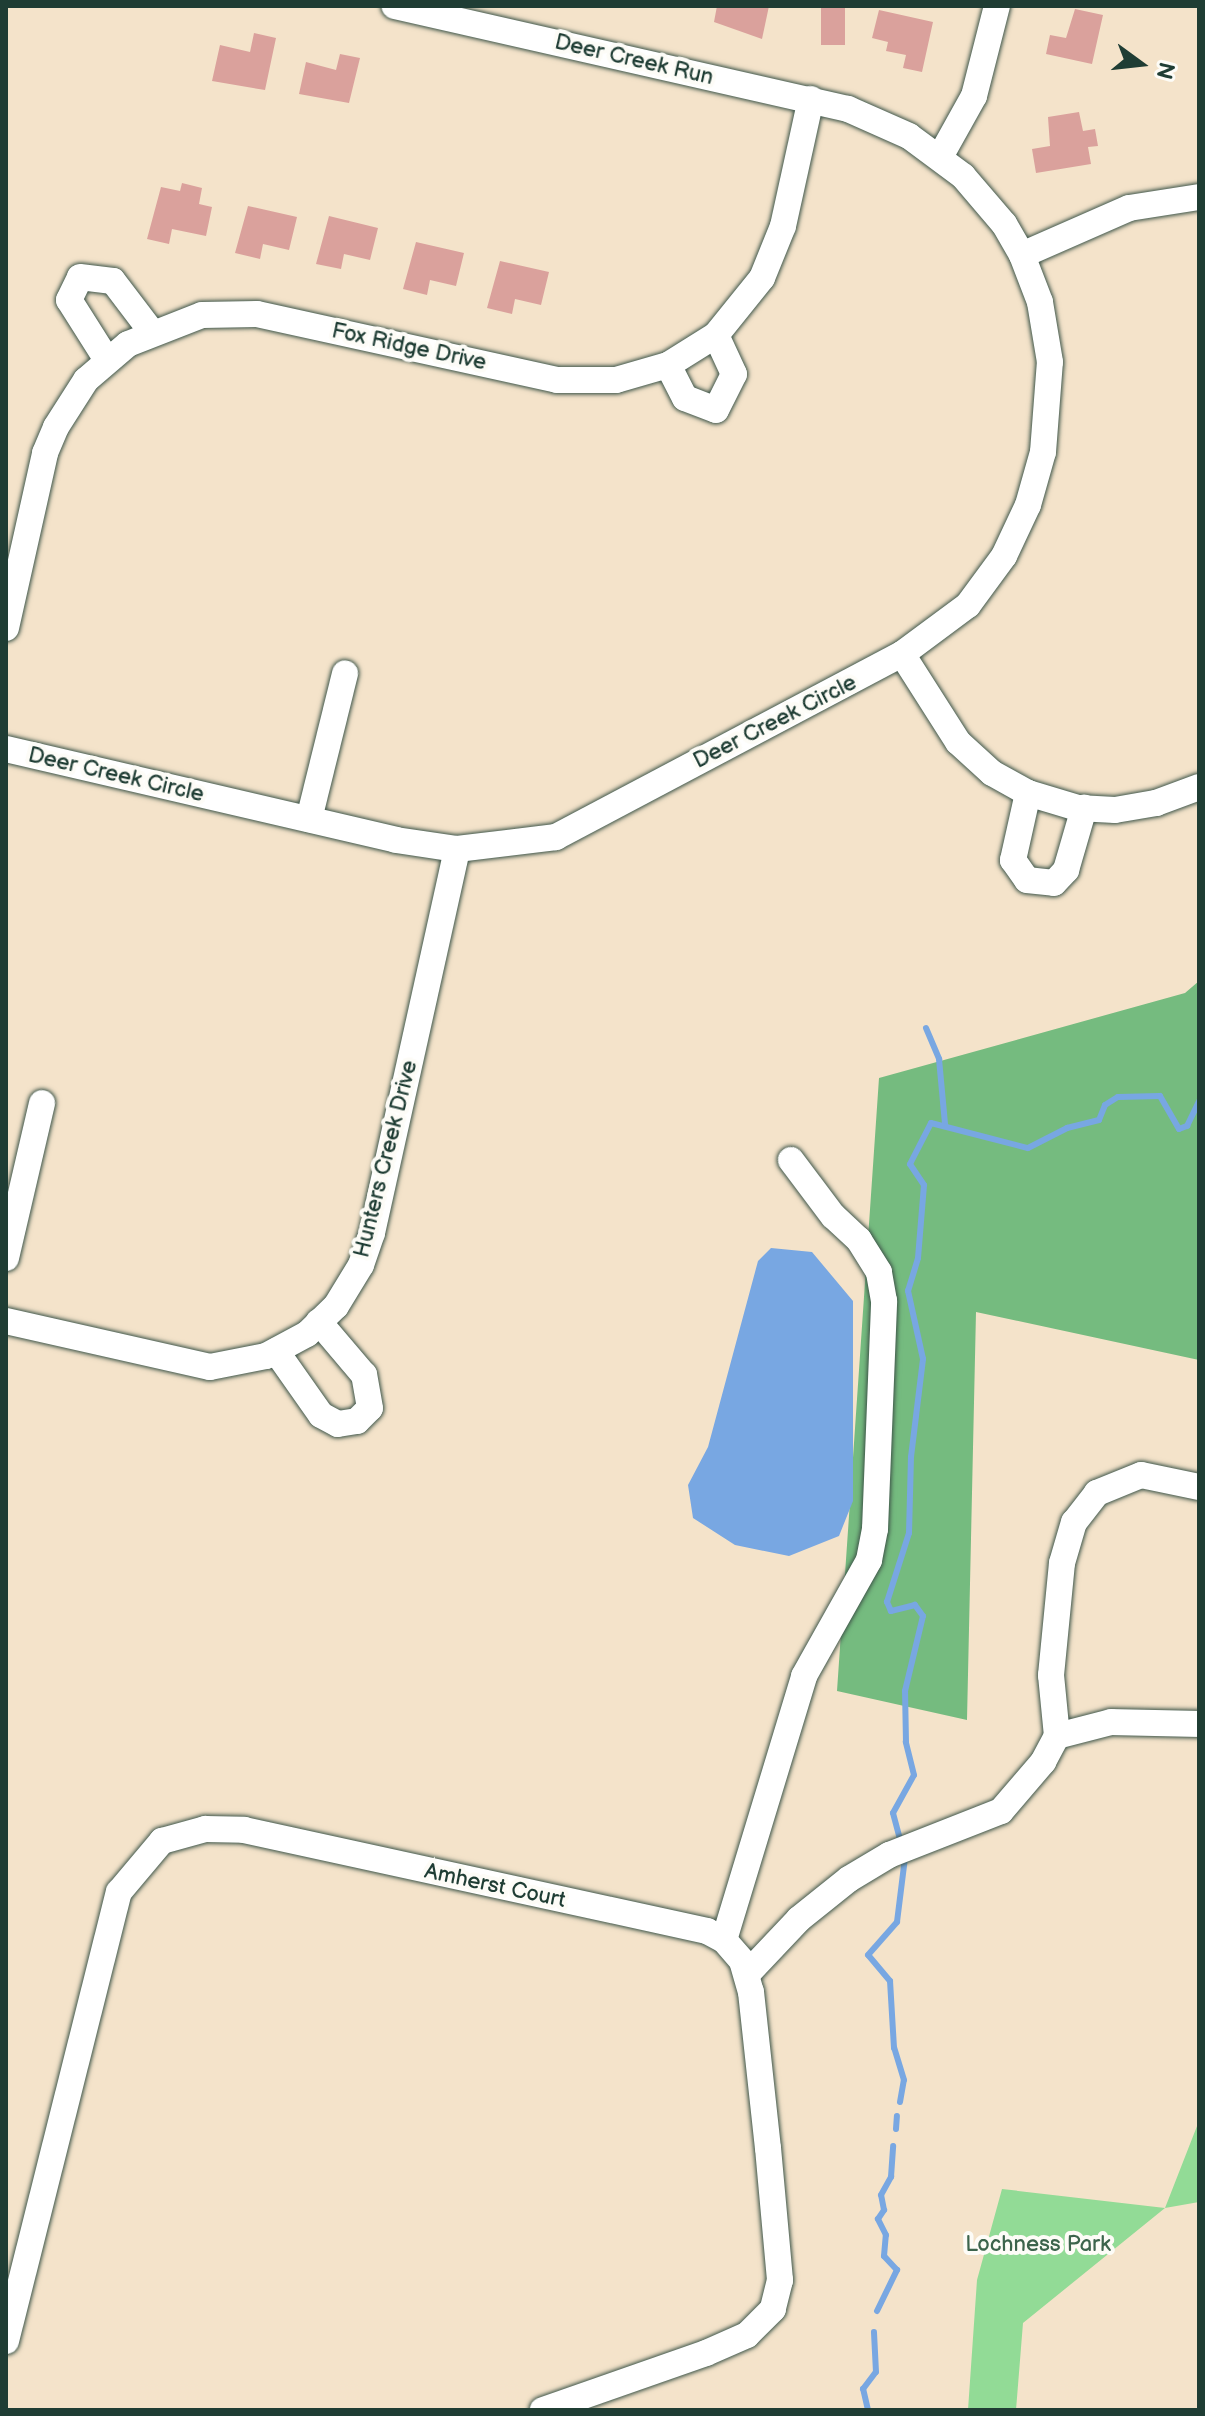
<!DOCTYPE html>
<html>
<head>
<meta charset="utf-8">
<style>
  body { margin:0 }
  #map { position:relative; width:1205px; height:2416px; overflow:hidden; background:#f4e3ca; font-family:"Balsamiq Sans",sans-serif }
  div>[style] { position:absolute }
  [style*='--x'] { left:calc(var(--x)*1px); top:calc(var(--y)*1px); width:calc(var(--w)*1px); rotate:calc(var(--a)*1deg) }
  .green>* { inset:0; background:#92db96 }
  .forest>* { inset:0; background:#75bb7f }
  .water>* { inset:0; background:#78a7e2 }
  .stream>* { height:6px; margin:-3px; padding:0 3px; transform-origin:3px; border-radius:3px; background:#78a7e2 }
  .building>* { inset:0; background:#daa19c; transform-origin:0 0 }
  .roads { filter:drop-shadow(0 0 2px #3f564a) drop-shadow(0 0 2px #3f564a) }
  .minor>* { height:26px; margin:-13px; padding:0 13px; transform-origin:13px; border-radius:13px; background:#fff }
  span { translate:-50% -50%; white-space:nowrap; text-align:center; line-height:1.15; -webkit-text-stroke:8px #fdfcf7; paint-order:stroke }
  .street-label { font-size:22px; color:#1f3d34 }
  .park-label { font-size:22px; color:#3c644c }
  .frame { position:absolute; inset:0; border:8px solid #1f3d34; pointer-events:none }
  .north { position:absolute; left:1101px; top:24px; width:80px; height:80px; -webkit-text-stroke:6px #fdfcf7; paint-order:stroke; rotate:105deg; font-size:22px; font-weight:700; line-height:32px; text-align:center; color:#1f3d34 }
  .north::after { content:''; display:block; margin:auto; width:28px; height:36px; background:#1f3d34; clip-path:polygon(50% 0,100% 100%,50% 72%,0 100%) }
</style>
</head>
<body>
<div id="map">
  <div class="green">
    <div style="clip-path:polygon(1199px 2121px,1199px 2202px,1165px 2208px,1023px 2323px,1016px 2410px,968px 2410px,977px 2280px,1002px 2189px,1165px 2208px)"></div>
  </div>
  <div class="forest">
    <div style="clip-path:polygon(1199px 981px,1199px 1360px,976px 1312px,967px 1720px,837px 1691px,879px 1078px,1185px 993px)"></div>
  </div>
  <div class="water">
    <div style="clip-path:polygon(771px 1248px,812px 1252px,853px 1301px,853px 1501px,839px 1536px,789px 1556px,735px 1545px,693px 1518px,688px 1485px,708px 1447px,758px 1261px)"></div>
  </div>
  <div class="stream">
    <div style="--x:926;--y:1028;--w:34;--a:67"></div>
    <div style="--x:939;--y:1059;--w:65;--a:84.7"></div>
    <div style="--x:901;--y:1843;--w:31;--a:-105"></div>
    <div style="--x:893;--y:1813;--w:43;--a:-61.1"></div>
    <div style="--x:914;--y:1775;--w:34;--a:-104"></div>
    <div style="--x:906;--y:1742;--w:51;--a:-91.1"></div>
    <div style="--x:905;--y:1691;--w:77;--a:-76.5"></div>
    <div style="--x:923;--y:1616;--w:14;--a:-126"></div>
    <div style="--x:915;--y:1605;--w:25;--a:166"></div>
    <div style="--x:891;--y:1611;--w:10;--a:-114"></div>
    <div style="--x:887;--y:1602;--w:72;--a:-72.3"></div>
    <div style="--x:909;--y:1533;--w:76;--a:-88.5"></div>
    <div style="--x:911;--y:1457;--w:99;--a:-83"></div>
    <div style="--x:923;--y:1359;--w:70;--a:-102.4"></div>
    <div style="--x:908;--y:1291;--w:34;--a:-73"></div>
    <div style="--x:918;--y:1258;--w:73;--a:-85.3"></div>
    <div style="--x:924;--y:1185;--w:25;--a:-124"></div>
    <div style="--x:910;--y:1164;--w:46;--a:-62.9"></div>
    <div style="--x:931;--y:1123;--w:100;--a:14.5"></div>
    <div style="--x:1028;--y:1148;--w:44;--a:-27.1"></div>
    <div style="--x:1067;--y:1128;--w:33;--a:-14"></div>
    <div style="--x:1099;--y:1120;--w:16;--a:-68"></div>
    <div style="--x:1105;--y:1105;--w:15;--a:-32"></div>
    <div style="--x:1118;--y:1097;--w:42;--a:-1.4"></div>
    <div style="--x:1160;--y:1096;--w:38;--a:60"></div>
    <div style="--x:1179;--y:1129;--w:9;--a:-21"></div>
    <div style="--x:1187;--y:1126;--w:28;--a:-64"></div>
    <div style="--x:900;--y:2102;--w:22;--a:-80"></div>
    <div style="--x:904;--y:2080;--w:34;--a:-107"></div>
    <div style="--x:894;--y:2048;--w:67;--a:-93.4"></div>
    <div style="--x:890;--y:1981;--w:34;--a:-130"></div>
    <div style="--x:868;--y:1955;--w:44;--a:-48.7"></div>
    <div style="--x:897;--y:1922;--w:64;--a:-82.9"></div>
    <div style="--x:896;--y:2129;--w:13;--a:-86"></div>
    <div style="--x:877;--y:2311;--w:46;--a:-64"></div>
    <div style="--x:897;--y:2270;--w:19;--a:-133"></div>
    <div style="--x:884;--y:2256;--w:21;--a:-85"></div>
    <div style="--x:886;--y:2235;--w:18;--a:-117"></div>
    <div style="--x:878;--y:2219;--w:11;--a:-56"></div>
    <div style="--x:884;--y:2210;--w:15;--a:-101"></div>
    <div style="--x:881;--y:2195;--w:21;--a:-61"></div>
    <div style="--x:891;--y:2177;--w:31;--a:-86"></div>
    <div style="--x:868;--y:2410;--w:22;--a:-103"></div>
    <div style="--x:863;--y:2389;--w:21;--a:-53"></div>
    <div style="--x:876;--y:2372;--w:40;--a:-92.9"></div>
  </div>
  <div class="building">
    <div style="clip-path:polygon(717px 6px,769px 6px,762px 39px,714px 22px)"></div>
    <div style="left:821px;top:6px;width:24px;height:39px"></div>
    <div style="clip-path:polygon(1075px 9px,1103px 15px,1092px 64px,1046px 54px,1050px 35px,1066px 38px)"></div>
    <div style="clip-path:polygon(879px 10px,933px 22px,922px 72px,903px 68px,906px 55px,886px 51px,888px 42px,872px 38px)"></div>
    <div style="clip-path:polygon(254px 33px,276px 38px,265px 90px,212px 81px,220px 45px,250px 52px)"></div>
    <div style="clip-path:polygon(340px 54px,360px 58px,349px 103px,299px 94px,306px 62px,336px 70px)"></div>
    <div style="clip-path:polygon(1079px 112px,1083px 131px,1095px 129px,1098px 146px,1088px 147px,1091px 164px,1036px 173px,1032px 149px,1050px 146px,1048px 117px)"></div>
    <div style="clip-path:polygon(182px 183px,202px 188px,199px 204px,212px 207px,206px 236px,172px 229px,169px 244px,147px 239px,161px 187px,180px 191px)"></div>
    <div style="clip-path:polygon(248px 206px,297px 217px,289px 250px,263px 244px,260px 259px,235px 253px)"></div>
    <div style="clip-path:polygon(329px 216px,378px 228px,370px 260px,344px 254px,341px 269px,316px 264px)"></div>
    <div style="clip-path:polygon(416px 242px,464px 253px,456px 286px,430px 280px,427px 295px,403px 289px)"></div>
    <div style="clip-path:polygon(500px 261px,549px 272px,541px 305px,515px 299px,512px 314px,487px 308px)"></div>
  </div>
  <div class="roads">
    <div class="minor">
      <div style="--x:940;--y:157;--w:70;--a:-60.9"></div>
      <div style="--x:974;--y:96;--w:93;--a:-75.7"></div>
      <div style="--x:1022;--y:255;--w:117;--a:-23.7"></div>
      <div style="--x:1129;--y:208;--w:71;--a:-8.9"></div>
      <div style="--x:107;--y:360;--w:71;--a:-122.3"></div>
      <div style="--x:69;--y:300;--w:25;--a:-64"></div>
      <div style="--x:80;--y:277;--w:33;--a:7"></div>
      <div style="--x:113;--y:281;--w:63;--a:52.8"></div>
      <div style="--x:668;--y:365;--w:37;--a:63"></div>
      <div style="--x:685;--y:398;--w:33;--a:21"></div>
      <div style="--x:716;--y:410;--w:40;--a:-63.4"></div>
      <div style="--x:734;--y:374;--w:43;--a:-114.8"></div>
      <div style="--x:6;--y:628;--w:179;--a:-77.4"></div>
      <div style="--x:45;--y:453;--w:28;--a:-67"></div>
      <div style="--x:56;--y:427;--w:56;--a:-57.4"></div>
      <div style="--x:86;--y:380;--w:55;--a:-40.6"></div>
      <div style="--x:128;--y:344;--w:79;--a:-21.4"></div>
      <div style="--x:202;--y:315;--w:55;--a:-1"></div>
      <div style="--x:257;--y:314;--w:307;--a:12.4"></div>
      <div style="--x:557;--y:380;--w:59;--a:0"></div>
      <div style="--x:616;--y:380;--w:54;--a:-16.1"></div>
      <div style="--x:668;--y:365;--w:57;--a:-32"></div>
      <div style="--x:716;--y:335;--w:73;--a:-51.1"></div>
      <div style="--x:762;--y:278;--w:56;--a:-68"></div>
      <div style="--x:783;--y:226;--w:130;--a:-77.6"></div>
      <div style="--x:902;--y:654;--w:104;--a:57.5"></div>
      <div style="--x:958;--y:742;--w:46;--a:42.4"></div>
      <div style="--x:992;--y:773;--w:41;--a:29.1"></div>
      <div style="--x:1028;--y:793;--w:52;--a:16.7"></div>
      <div style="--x:1078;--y:808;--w:37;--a:3"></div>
      <div style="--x:1115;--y:810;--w:42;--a:-9.7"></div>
      <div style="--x:1156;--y:803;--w:46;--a:-20.4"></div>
      <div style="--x:6;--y:749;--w:400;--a:13.1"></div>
      <div style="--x:396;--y:840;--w:62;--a:8.4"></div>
      <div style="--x:457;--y:849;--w:100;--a:-6.9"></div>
      <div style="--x:556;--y:837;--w:391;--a:-27.9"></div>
      <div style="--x:902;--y:654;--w:82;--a:-36.6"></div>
      <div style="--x:968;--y:605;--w:61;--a:-53.7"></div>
      <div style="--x:1004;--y:556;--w:56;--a:-64.8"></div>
      <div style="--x:1028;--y:505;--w:55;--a:-74.2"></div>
      <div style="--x:1043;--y:452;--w:90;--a:-85.6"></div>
      <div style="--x:1050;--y:362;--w:61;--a:-99.5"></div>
      <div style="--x:1040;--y:302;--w:50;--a:-111"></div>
      <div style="--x:1022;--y:255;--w:36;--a:-120"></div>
      <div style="--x:1004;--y:224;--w:63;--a:-130.5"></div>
      <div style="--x:963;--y:176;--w:67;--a:-143.5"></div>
      <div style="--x:909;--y:136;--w:67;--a:-156.1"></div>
      <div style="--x:848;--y:109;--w:465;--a:-167.2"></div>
      <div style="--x:1028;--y:793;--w:69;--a:102.6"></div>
      <div style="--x:1013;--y:860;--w:24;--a:55"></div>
      <div style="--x:1027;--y:880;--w:27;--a:6"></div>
      <div style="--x:1054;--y:883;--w:18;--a:-47"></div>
      <div style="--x:1066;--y:870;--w:65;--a:-73.8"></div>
      <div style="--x:309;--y:819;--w:150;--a:-76.1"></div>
      <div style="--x:6;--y:1258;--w:159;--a:-76.9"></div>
      <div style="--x:6;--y:1321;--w:209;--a:12.7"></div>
      <div style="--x:210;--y:1367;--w:57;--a:-11.1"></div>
      <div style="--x:266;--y:1356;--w:47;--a:-28.2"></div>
      <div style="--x:307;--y:1334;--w:40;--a:-44"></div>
      <div style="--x:336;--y:1306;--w:48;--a:-58.6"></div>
      <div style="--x:361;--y:1265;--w:34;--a:-71"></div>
      <div style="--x:372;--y:1233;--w:393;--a:-77.5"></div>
      <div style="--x:276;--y:1351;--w:78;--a:54.9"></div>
      <div style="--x:321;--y:1415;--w:19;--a:28"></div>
      <div style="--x:338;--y:1424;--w:19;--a:-9"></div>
      <div style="--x:357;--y:1421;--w:18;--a:-45"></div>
      <div style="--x:370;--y:1408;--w:34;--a:-100"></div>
      <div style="--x:364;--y:1375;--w:70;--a:-130.3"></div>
      <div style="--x:1199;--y:1487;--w:59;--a:-168.3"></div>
      <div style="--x:1141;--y:1475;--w:48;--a:157.8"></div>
      <div style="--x:1097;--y:1493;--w:37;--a:128"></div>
      <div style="--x:1074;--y:1522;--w:43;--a:106.3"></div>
      <div style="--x:1062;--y:1563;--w:113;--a:95.6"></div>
      <div style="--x:1051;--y:1675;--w:61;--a:84.4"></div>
      <div style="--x:1057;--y:1736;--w:56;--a:-14.5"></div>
      <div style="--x:1111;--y:1722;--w:88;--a:1.3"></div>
      <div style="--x:724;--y:1940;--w:276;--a:-73.1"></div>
      <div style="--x:804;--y:1676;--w:133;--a:-60.7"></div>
      <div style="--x:869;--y:1560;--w:32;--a:-79"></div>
      <div style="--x:875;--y:1529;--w:228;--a:-87.7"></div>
      <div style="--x:884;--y:1301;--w:29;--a:-100"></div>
      <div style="--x:879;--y:1272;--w:38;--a:-122"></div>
      <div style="--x:859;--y:1240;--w:35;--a:-137"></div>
      <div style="--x:833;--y:1216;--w:70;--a:-126.9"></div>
      <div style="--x:748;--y:1973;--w:74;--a:-46.6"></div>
      <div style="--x:799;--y:1919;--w:64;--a:-38.7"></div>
      <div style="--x:849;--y:1879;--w:47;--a:-31"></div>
      <div style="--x:889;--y:1855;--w:120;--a:-21.4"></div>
      <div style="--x:1001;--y:1811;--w:65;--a:-49.4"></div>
      <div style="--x:1043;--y:1762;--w:30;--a:-62"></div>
      <div style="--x:6;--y:2341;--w:463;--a:-75.9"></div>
      <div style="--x:119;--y:1892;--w:67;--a:-49.9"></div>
      <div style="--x:162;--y:1841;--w:45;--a:-15.6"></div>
      <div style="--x:205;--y:1829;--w:39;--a:1"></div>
      <div style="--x:244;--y:1830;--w:474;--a:12.3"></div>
      <div style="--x:707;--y:1931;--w:19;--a:28"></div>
      <div style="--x:724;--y:1940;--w:28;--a:49"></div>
      <div style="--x:742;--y:1961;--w:32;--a:74"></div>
      <div style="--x:751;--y:1992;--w:157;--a:83.8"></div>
      <div style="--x:768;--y:2148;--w:133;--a:84.8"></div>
      <div style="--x:780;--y:2280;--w:30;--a:104"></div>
      <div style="--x:773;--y:2309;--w:37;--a:135"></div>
      <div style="--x:747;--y:2335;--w:45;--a:156.3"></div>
      <div style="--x:706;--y:2353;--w:173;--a:160.7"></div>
    </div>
  </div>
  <div class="street-label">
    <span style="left:634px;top:60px;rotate:13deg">Deer Creek Run</span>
    <span style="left:409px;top:347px;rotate:12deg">Fox Ridge Drive</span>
    <span style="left:775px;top:722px;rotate:-27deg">Deer Creek Circle</span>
    <span style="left:116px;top:775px;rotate:13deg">Deer Creek Circle</span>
    <span style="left:386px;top:1159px;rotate:-76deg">Hunters Creek Drive</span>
    <span style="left:495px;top:1886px;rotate:12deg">Amherst Court</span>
  </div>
  <div class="park-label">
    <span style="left:1038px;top:2245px">Lochness Park</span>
  </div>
  <div class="frame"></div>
  <div class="north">N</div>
</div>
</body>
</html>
